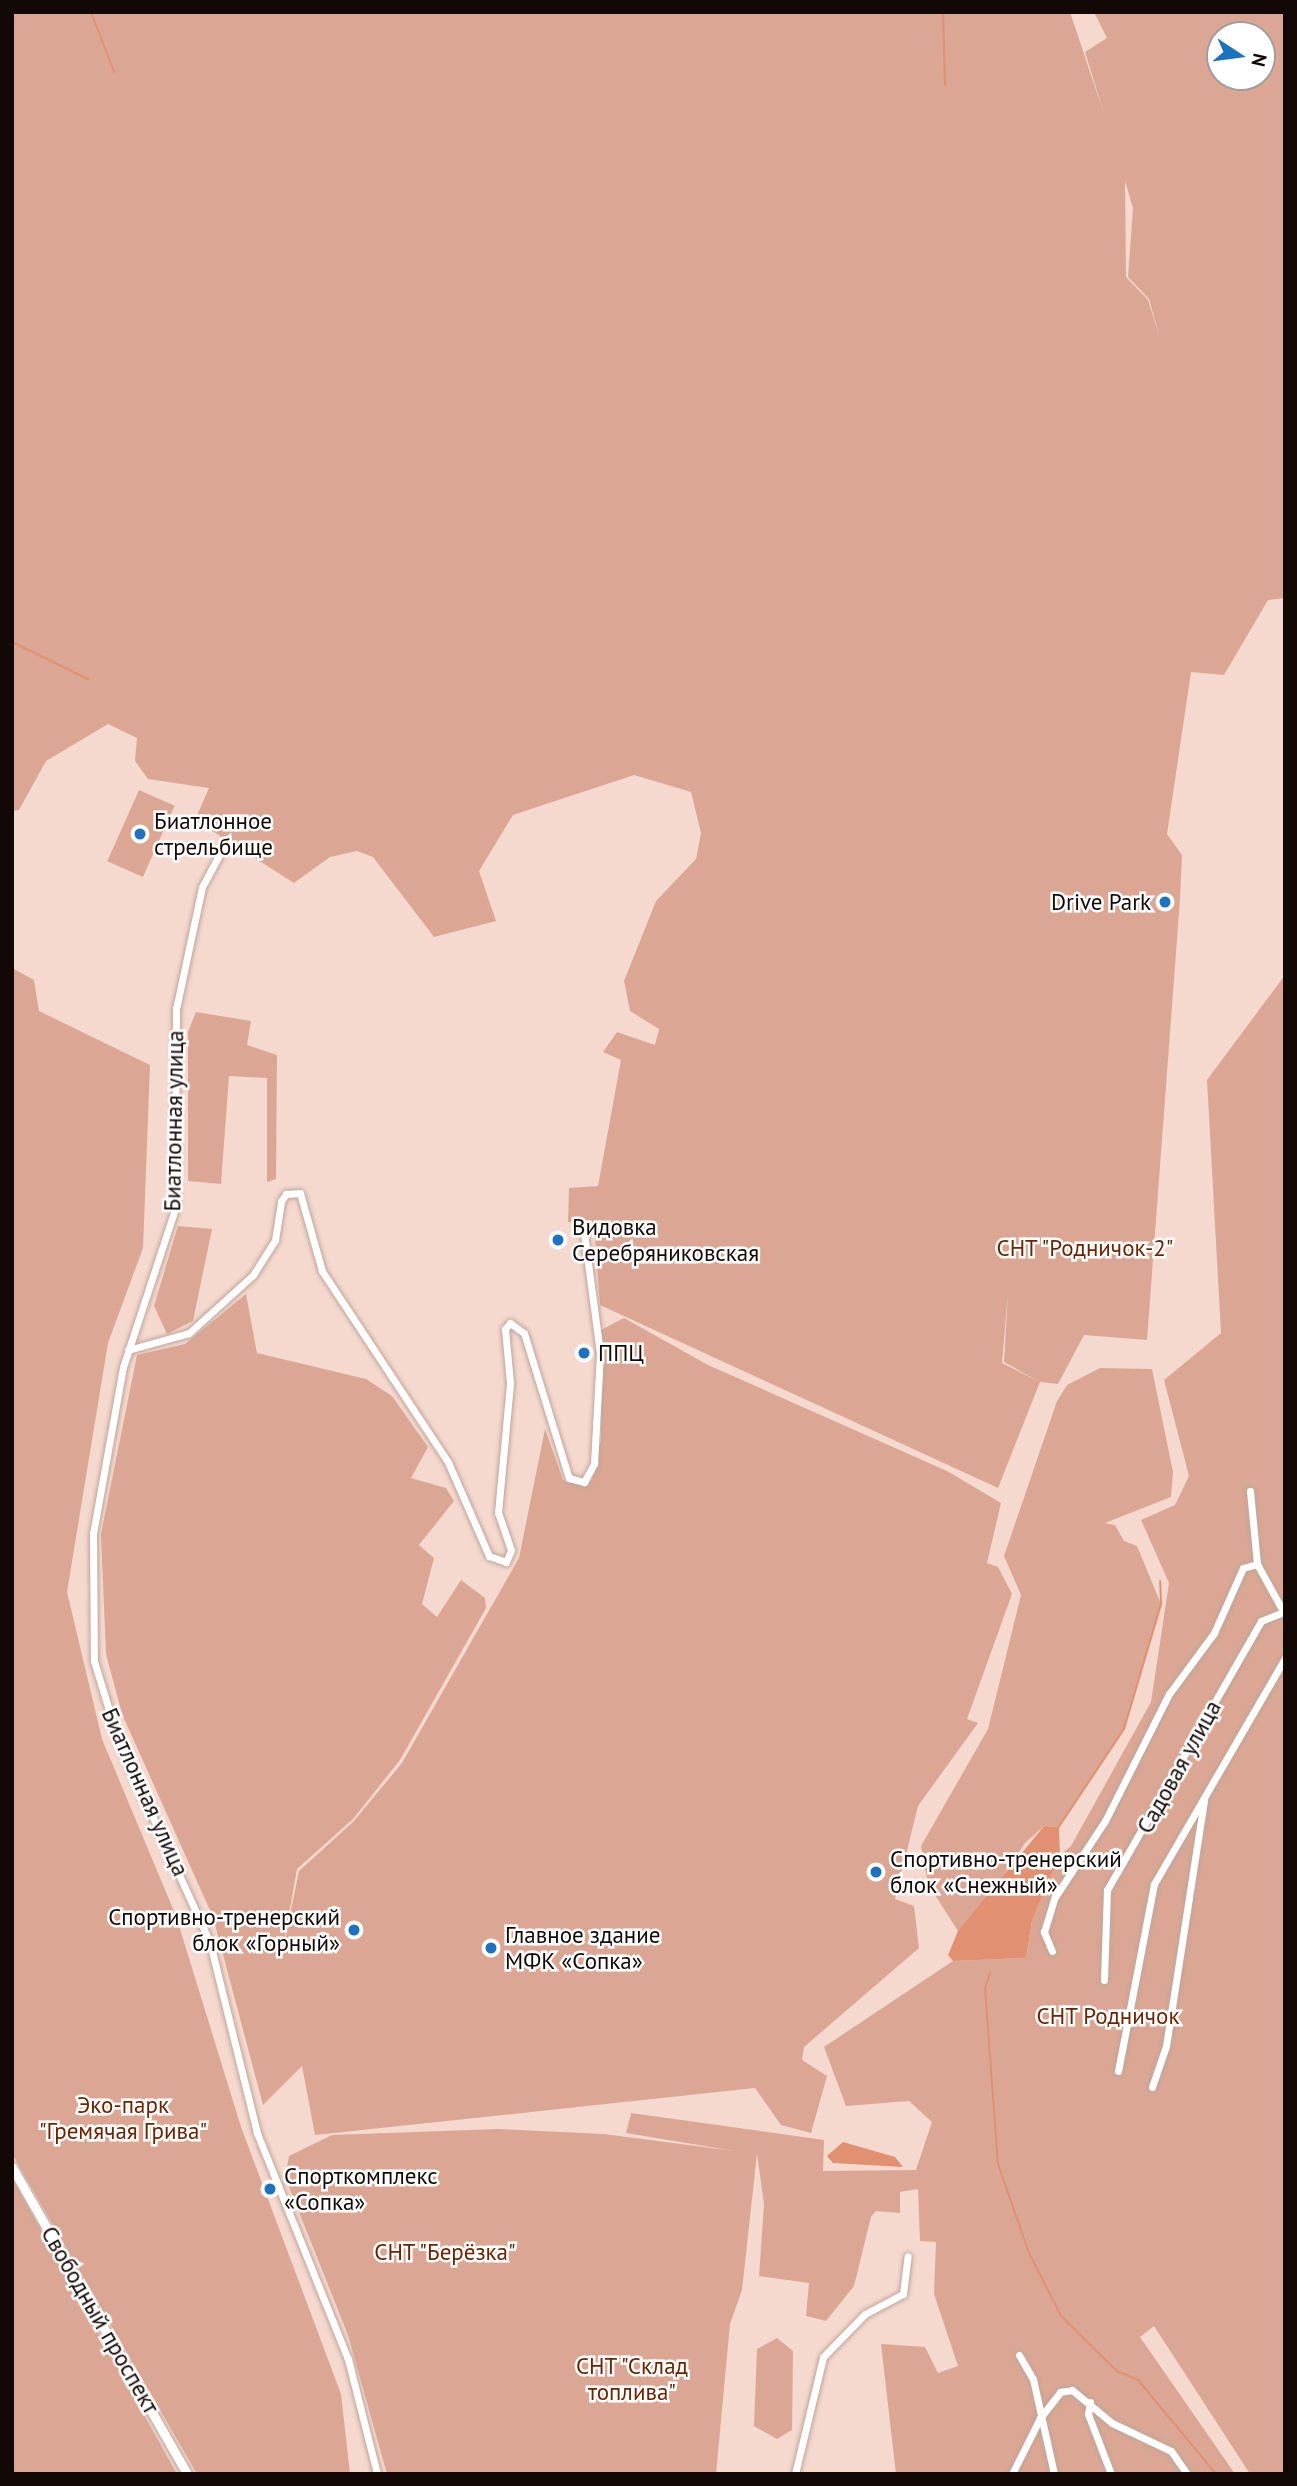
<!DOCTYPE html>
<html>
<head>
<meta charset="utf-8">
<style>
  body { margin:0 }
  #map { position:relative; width:1297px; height:2486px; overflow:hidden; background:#f5d9cf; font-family:"PT Sans",sans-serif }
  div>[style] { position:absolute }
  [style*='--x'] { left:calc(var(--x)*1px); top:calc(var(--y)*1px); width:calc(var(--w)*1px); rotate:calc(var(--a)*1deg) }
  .green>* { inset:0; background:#dba794; transform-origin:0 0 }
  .water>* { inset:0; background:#e19072 }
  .stream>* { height:2px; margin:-1px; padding:0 1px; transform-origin:1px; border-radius:1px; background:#e19072 }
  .roads { filter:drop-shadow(0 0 2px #c0a59b) drop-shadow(0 0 2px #c0a59b) }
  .minor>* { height:7px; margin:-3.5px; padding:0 3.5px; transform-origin:3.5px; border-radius:3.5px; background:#fff }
  .major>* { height:9px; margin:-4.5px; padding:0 4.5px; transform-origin:4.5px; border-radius:4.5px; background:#fff }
  .dots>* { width:19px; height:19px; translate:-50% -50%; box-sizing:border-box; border:4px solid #fff; border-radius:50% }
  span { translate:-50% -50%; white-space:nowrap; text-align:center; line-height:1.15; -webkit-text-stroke:5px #fff; paint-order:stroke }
  .poi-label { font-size:23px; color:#120906 }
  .left { translate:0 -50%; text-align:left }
  .right { translate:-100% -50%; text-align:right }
  .street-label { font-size:23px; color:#120906 }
  .park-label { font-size:23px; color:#6b2302 }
  .frame { position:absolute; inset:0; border:14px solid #120906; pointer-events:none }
  .north { position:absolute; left:1206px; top:21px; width:70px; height:70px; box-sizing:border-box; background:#fff; border:2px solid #a09d9b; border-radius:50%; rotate:103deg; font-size:19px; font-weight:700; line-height:28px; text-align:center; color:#120906 }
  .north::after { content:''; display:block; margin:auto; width:24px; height:32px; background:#1c72c0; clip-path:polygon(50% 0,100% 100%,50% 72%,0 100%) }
</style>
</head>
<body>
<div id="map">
  <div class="green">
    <div style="clip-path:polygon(evenodd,12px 12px,1070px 12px,1104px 114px,1085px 52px,1107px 38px,1094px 12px,1285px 12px,1285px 598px,1268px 600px,1224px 675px,1191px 672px,1167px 834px,1182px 855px,1180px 899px,1147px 1340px,1084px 1335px,1058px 1384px,1040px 1382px,1004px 1362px,1008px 1293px,1002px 1363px,1040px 1382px,998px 1488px,600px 1305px,594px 1226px,568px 1222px,569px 1188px,598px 1186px,621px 1060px,603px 1052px,617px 1032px,655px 1045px,659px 1029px,630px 1011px,624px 981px,656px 901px,696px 859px,701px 833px,691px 792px,634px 775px,513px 815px,479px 871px,496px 921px,434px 937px,373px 857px,357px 851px,330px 857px,294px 883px,195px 820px,209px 788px,148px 779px,135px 761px,137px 738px,108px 724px,46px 761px,19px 810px,12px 811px,12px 12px,1220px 35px,1262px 35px,1262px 77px,1220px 77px,1220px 35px,12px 12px,1125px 181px,1133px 208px,1128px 277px,1149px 299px,1160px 338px,1148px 300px,1126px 277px,1125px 181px)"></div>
    <div style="left:139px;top:790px;width:39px;height:78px;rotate:24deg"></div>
    <div style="clip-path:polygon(12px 968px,34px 980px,39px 1011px,150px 1065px,143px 1248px,108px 1343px,67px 1592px,102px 1739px,176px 1916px,241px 2127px,341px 2394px,350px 2474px,197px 2474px,14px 2157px)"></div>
    <div style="clip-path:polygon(1285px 975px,1285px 2474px,1250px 2474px,1154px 2326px,1140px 2337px,1235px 2474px,896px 2474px,881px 2344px,925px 2347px,938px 2373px,958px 2366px,934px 2294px,936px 2242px,920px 2241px,918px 2189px,900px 2192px,900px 2213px,876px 2211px,871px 2217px,854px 2286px,826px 2321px,806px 2316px,809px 2283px,759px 2276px,764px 2204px,757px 2154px,742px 2290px,730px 2324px,716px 2474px,387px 2474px,348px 2335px,285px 2177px,289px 2156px,332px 2135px,498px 2129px,604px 2134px,734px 2151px,626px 2133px,631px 2113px,824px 2140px,823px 2171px,916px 2170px,932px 2122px,909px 2101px,846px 2106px,824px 2047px,953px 1961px,1026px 1958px,1032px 1921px,1060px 1855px,1071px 1846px,1151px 1702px,1169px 1583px,1141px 1520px,1175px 1505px,1189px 1476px,1164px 1380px,1221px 1333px,1207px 1080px)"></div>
    <div style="clip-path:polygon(196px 1012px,251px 1021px,247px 1045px,277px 1055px,276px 1179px,267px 1182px,267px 1078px,229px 1076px,221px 1184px,188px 1181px,188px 1032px)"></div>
    <div style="clip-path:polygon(178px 1226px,212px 1229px,193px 1321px,167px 1334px,154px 1306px)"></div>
    <div style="clip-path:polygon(246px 1294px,257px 1353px,366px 1379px,392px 1396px,428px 1447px,411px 1478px,446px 1488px,454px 1501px,419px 1545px,434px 1558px,422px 1604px,437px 1617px,461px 1580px,485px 1598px,486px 1608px,400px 1760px,353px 1819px,297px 1869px,281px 1959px,299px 1871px,353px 1822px,402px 1763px,519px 1558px,545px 1429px,563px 1480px,584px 1487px,592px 1480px,601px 1440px,601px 1330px,624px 1318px,708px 1365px,947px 1471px,1001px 1503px,987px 1563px,998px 1567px,1012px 1594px,967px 1719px,978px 1723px,918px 1806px,895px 1899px,914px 1906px,919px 1948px,804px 2047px,802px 2060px,827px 2076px,811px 2133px,781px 2125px,755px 2088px,315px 2135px,302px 2066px,263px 2105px,213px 1917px,122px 1714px,106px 1654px,101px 1534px,137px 1355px,185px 1344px)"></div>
    <div style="clip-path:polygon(1100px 1368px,1152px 1369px,1173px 1472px,1171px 1497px,1105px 1523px,1115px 1525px,1124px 1541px,1137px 1546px,1161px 1604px,1124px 1729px,1059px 1827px,1044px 1826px,1025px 1843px,982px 1909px,958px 1931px,928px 1884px,921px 1846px,988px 1729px,1021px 1595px,1004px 1556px,1057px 1401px,1067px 1385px)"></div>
    <div style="clip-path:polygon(12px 2178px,177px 2474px,12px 2474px)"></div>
    <div style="clip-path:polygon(777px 2338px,793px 2351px,792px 2430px,777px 2439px,754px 2426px,757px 2349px)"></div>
  </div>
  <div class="water">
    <div style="clip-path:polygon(1044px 1826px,1059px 1827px,1060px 1855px,1032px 1921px,1026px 1958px,953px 1961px,948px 1955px,958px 1931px)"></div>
    <div style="clip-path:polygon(843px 2142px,895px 2157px,903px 2167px,833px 2163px,827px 2156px)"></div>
  </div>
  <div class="stream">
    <div style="--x:91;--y:12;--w:64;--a:69"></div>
    <div style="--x:943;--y:12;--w:73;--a:88.4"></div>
    <div style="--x:12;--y:642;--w:85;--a:26"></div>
    <div style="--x:1058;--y:1828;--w:119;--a:-56.3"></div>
    <div style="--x:1124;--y:1729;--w:130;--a:-73.5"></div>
    <div style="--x:1161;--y:1604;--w:23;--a:-92"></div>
    <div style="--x:990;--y:1973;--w:16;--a:108"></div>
    <div style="--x:985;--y:1988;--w:176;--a:85.8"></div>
    <div style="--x:998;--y:2164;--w:94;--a:70.8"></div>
    <div style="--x:1029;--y:2253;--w:71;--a:63.1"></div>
    <div style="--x:1061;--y:2316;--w:78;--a:44.5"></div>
    <div style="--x:1117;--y:2371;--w:23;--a:23"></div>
    <div style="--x:1138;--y:2380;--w:122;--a:50.3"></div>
  </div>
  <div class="roads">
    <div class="minor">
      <div style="--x:223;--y:848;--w:44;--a:118.3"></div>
      <div style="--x:202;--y:887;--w:125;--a:102"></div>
      <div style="--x:176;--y:1009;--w:200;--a:90.3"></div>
      <div style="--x:175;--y:1209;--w:166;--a:108.2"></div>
      <div style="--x:123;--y:1367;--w:169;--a:100.2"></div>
      <div style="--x:93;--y:1533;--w:128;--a:89.6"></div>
      <div style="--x:94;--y:1661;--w:86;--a:73"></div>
      <div style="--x:119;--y:1743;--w:220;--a:65.5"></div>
      <div style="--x:210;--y:1943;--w:196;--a:76.1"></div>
      <div style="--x:257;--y:2133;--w:244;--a:68.1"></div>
      <div style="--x:348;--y:2359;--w:119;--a:75.8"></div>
      <div style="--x:128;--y:1350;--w:63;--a:-15.6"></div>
      <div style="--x:189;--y:1333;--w:86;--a:-42.2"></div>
      <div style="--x:253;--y:1275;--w:41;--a:-57.8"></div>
      <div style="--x:275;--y:1240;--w:39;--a:-81"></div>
      <div style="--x:281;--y:1201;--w:9;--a:-54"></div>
      <div style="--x:286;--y:1194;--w:14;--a:-4"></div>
      <div style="--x:300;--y:1193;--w:81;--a:74.2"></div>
      <div style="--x:322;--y:1271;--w:229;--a:56.6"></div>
      <div style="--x:448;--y:1462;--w:103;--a:66.4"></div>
      <div style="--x:489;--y:1556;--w:18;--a:19"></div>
      <div style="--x:506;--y:1562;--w:13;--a:-67"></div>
      <div style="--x:511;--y:1550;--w:39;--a:-109"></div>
      <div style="--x:498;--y:1513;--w:131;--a:-84.7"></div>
      <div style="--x:510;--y:1383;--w:54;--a:-95.3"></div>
      <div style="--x:505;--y:1329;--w:8;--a:-50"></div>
      <div style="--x:510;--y:1323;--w:17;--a:36"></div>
      <div style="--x:524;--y:1333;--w:152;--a:72.8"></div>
      <div style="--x:569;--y:1478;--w:16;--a:15"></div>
      <div style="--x:584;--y:1482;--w:21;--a:-61"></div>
      <div style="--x:594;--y:1464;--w:111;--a:-86.9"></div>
      <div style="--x:600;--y:1353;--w:121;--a:-97.6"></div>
      <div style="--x:1250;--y:1491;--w:73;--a:84.5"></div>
      <div style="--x:1257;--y:1564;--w:56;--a:61.1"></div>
      <div style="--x:1052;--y:1951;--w:21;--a:-113"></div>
      <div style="--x:1044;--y:1932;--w:37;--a:-73"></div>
      <div style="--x:1055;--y:1897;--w:91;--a:-56.7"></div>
      <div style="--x:1105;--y:1821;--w:142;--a:-63.3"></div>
      <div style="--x:1169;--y:1694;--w:76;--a:-53.6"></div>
      <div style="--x:1214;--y:1633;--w:71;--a:-66"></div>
      <div style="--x:1243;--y:1568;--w:15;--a:-16"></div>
      <div style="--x:1104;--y:1980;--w:90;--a:-88.1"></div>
      <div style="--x:1107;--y:1890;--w:310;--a:-60.2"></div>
      <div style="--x:1261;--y:1621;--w:24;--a:-22"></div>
      <div style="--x:1118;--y:2071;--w:190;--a:-79.1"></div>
      <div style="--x:1154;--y:1884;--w:261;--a:-59.9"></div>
      <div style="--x:1152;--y:2087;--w:43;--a:-71.1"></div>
      <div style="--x:1166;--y:2046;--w:248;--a:-81.2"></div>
      <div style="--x:1019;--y:2355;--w:28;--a:60"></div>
      <div style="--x:1033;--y:2379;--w:97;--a:77.5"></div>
      <div style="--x:1090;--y:2402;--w:12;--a:99"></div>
      <div style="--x:1088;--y:2414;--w:64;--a:69"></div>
      <div style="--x:795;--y:2474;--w:120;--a:-76.5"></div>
      <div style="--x:823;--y:2357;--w:60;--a:-45.7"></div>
      <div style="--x:865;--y:2314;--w:43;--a:-27.8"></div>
      <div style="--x:903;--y:2294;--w:38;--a:-83"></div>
      <div style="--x:1012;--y:2474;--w:63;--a:-63.4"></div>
      <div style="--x:1040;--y:2418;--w:33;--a:-52"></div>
      <div style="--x:1060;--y:2392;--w:12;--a:-9"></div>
      <div style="--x:1072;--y:2390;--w:52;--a:39.5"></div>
      <div style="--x:1112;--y:2423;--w:65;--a:25.4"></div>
      <div style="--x:1171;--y:2451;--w:28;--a:55"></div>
    </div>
    <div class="major">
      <div style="--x:12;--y:2167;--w:353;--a:60.3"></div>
    </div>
  </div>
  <div class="dots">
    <div style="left:140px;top:834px;background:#1c72c0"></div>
    <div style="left:1165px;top:902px;background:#1c72c0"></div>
    <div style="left:558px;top:1240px;background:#1c72c0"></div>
    <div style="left:584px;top:1353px;background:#1c72c0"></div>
    <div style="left:876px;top:1872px;background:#1c72c0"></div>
    <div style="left:354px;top:1930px;background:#1c72c0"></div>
    <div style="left:491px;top:1948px;background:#1c72c0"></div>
    <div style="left:270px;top:2189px;background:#1c72c0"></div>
  </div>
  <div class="poi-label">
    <span class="left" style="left:154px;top:834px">Биатлонное<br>стрельбище</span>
    <span class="right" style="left:1151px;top:902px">Drive Park</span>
    <span class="left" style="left:572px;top:1240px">Видовка<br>Серебряниковская</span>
    <span class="left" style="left:598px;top:1353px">ППЦ</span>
    <span class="left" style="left:890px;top:1872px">Спортивно-тренерский<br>блок «Снежный»</span>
    <span class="right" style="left:340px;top:1930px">Спортивно-тренерский<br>блок «Горный»</span>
    <span class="left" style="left:505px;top:1948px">Главное здание<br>МФК «Сопка»</span>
    <span class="left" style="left:284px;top:2189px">Спорткомплекс<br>«Сопка»</span>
  </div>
  <div class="street-label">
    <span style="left:174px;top:1121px;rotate:-89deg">Биатлонная улица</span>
    <span style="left:1179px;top:1767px;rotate:-61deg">Садовая улица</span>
    <span style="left:145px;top:1792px;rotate:66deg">Биатлонная улица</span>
    <span style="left:100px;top:2320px;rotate:60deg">Свободный проспект</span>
  </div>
  <div class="park-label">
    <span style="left:1085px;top:1248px">СНТ "Родничок-2"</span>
    <span style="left:1108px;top:2016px">СНТ Родничок</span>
    <span style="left:123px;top:2118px">Эко-парк<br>"Гремячая Грива"</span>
    <span style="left:445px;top:2252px">СНТ "Берёзка"</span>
    <span style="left:632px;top:2379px">СНТ "Склад<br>топлива"</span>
  </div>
  <div class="frame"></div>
  <div class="north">N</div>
</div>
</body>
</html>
